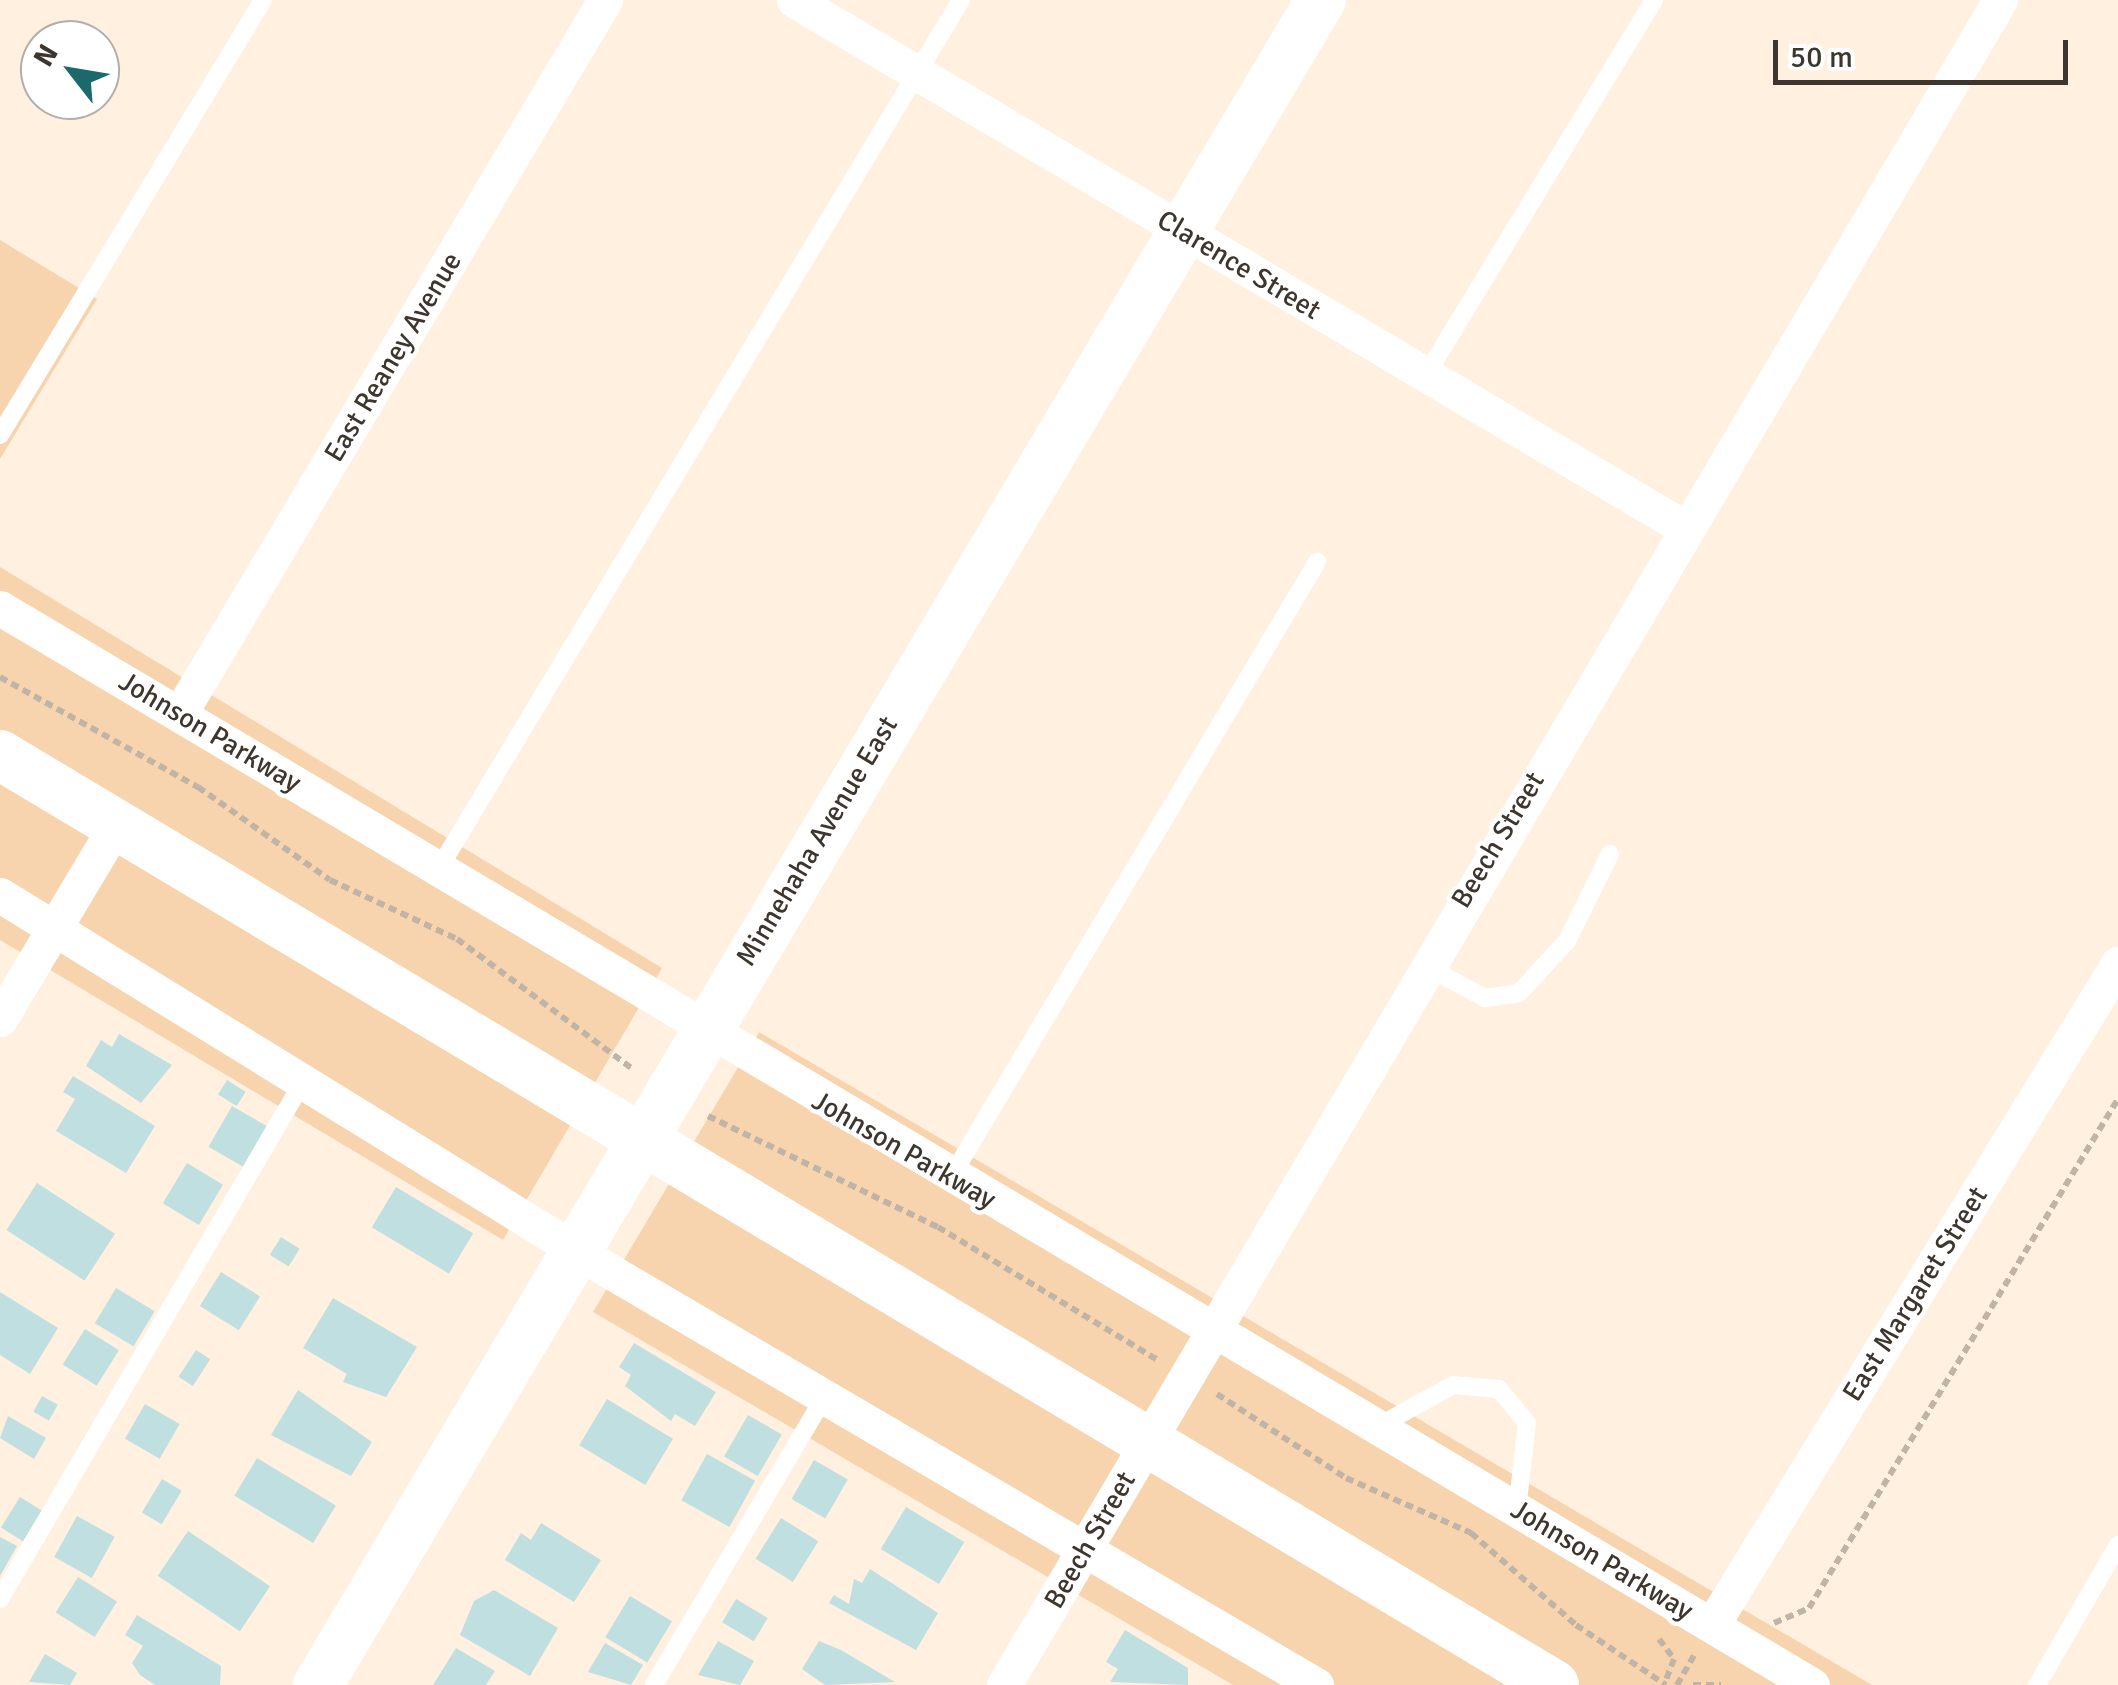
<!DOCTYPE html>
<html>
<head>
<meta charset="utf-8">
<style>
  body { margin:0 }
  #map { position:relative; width:2118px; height:1685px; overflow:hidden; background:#fff0e0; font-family:Signika,sans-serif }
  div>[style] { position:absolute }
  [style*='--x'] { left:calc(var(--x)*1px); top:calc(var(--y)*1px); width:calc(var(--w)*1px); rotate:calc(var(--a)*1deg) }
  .green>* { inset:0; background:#f7d4ad }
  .building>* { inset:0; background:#c0dfe0; transform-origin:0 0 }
  .path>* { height:6px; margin-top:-3px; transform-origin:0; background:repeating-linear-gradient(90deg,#c0b4a6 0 8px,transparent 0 13px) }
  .lane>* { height:18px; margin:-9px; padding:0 9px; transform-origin:9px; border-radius:9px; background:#fff }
  .street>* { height:35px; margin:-17.5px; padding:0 17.5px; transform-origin:17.5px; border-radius:17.5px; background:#fff }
  .secondary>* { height:50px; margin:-25px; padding:0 25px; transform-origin:25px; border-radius:25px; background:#fff }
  span { translate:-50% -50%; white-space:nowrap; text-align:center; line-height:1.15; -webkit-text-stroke:9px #fff; paint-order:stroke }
  .street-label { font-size:28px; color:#3d362e }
  .north { position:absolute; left:20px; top:20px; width:100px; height:100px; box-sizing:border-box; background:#fff; border:2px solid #b1afab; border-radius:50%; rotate:301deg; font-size:28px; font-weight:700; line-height:40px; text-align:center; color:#3d362e }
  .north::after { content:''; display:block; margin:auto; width:35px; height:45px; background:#1c696c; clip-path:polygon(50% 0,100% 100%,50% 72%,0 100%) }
  .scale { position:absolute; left:1773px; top:40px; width:295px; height:45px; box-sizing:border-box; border:5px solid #3d362e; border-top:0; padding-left:12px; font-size:30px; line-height:35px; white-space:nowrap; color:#3d362e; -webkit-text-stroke:8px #fff; paint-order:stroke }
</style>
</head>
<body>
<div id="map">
  <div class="green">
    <div style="clip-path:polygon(0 240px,97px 299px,0 459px)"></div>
    <div style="clip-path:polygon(0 567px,662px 968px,503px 1240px,0 940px)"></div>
    <div style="clip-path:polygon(759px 1032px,1872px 1685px,1233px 1685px,593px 1312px)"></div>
  </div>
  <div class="building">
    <div style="clip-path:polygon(119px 1034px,172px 1065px,141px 1103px,86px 1066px,101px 1040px,112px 1047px)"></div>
    <div style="clip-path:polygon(73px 1076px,155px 1126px,126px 1173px,56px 1131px,75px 1099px,63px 1092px)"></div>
    <div style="left:227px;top:1080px;width:22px;height:17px;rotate:32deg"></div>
    <div style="left:232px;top:1106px;width:40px;height:47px;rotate:30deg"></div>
    <div style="left:187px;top:1163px;width:42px;height:47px;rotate:31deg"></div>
    <div style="left:37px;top:1183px;width:93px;height:56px;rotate:33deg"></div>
    <div style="left:396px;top:1187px;width:90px;height:47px;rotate:31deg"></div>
    <div style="left:281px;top:1237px;width:22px;height:21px;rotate:32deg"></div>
    <div style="left:221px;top:1272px;width:46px;height:40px;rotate:32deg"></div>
    <div style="left:116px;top:1288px;width:45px;height:41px;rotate:31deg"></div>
    <div style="clip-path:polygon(0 1292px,58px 1328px,30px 1374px,0 1355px)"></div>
    <div style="clip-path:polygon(333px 1298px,417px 1347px,386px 1397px,343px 1382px,347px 1374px,303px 1348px)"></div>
    <div style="left:85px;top:1329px;width:40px;height:42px;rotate:32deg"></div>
    <div style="clip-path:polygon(634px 1343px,716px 1392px,695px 1426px,675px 1414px,671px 1421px,625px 1386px,631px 1375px,619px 1367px)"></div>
    <div style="left:196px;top:1350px;width:17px;height:32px;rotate:33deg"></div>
    <div style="clip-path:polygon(298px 1390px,372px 1442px,351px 1476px,271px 1435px)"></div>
    <div style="left:42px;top:1396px;width:18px;height:18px;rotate:29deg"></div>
    <div style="left:607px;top:1399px;width:77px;height:54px;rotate:31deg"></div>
    <div style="left:145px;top:1404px;width:40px;height:40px;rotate:30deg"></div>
    <div style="left:748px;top:1415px;width:39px;height:48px;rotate:30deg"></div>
    <div style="clip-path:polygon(8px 1416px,46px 1438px,34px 1459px,0 1438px)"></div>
    <div style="left:707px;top:1454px;width:55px;height:53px;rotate:29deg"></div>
    <div style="left:257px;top:1458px;width:92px;height:44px;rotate:31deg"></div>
    <div style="left:814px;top:1460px;width:39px;height:45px;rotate:30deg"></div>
    <div style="left:162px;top:1479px;width:23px;height:39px;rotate:31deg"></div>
    <div style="left:20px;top:1497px;width:26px;height:36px;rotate:32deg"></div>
    <div style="left:906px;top:1507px;width:68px;height:49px;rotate:31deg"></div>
    <div style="left:77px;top:1516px;width:43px;height:47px;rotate:29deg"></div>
    <div style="left:781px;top:1518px;width:44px;height:48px;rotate:32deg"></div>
    <div style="clip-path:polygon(541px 1523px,601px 1560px,574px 1602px,505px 1560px,521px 1533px,531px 1540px)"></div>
    <div style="left:188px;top:1531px;width:99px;height:54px;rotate:34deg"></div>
    <div style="clip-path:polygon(0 1537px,17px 1546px,0 1576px)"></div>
    <div style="clip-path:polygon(870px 1569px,938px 1613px,916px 1650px,829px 1603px,834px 1595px,849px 1604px,854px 1579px,862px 1583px)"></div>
    <div style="left:78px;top:1577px;width:46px;height:42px;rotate:32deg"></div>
    <div style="clip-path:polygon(494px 1590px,558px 1628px,530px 1676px,460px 1635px,474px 1601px)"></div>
    <div style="left:630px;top:1596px;width:49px;height:48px;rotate:31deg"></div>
    <div style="left:736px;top:1599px;width:37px;height:27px;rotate:31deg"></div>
    <div style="clip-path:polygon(137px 1615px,221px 1666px,220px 1685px,155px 1685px,140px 1675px,132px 1663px,143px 1646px,125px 1635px)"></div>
    <div style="clip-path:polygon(1125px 1630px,1188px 1668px,1188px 1685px,1110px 1682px,1118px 1669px,1106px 1662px)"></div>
    <div style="clip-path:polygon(718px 1641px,754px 1661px,740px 1685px,698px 1675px)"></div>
    <div style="clip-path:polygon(819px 1641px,841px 1650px,895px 1682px,825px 1685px,802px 1669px)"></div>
    <div style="clip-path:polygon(605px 1643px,643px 1665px,631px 1685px,588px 1672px)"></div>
    <div style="clip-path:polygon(456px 1648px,495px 1671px,486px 1685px,433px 1685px)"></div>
    <div style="clip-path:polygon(45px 1654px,77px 1673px,70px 1685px,29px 1682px)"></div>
  </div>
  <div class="path">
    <div style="--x:0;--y:677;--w:227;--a:29.1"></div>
    <div style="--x:198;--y:787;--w:161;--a:35.2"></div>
    <div style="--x:330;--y:880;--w:140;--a:24.9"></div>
    <div style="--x:457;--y:939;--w:220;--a:36.5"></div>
    <div style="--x:708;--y:1116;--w:255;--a:25.8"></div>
    <div style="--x:938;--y:1227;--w:257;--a:31.2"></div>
    <div style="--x:1217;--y:1394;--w:154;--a:33.1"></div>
    <div style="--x:1346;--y:1478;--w:137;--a:23.7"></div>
    <div style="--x:1471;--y:1533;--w:140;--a:41.2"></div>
    <div style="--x:1576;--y:1625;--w:108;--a:33.7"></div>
    <div style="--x:1774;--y:1623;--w:38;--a:-23"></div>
    <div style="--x:1809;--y:1608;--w:595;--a:-58.74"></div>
    <div style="--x:1659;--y:1639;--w:25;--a:53"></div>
    <div style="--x:1674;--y:1659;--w:26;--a:111"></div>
    <div style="--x:1677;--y:1685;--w:34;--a:-60"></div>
    <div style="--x:1693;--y:1685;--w:28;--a:0"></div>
  </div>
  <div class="lane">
    <div style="--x:1426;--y:375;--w:439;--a:-58.7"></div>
    <div style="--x:0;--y:435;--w:508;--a:-58.84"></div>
    <div style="--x:438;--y:870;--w:1015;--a:-58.99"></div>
    <div style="--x:1424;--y:965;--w:69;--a:28.4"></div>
    <div style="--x:1485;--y:998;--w:34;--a:-8"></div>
    <div style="--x:1519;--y:993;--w:71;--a:-47.3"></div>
    <div style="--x:1567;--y:941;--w:97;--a:-63.7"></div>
    <div style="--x:951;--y:1177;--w:716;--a:-59.24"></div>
    <div style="--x:1377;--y:1427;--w:87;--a:-28.9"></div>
    <div style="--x:1453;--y:1385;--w:46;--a:5"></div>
    <div style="--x:1499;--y:1389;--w:44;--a:50.5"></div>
    <div style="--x:1527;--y:1423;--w:88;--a:96.6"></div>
    <div style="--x:0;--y:1599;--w:601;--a:-59.64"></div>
    <div style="--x:654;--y:1685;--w:334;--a:-59.4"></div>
    <div style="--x:2037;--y:1685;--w:162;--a:-59.9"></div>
  </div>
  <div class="street">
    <div style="--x:794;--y:0;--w:1036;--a:30.65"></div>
    <div style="--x:0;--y:608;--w:2108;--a:30.73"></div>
    <div style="--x:180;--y:713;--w:830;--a:-59.2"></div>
    <div style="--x:0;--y:895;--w:720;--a:31.66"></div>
    <div style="--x:613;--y:1273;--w:815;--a:30.37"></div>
    <div style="--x:0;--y:1019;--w:224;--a:-59.1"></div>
    <div style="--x:1712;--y:1625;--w:776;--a:-58.44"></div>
    <div style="--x:1004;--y:1685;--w:1957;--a:-59.41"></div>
  </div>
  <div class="secondary">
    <div style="--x:0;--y:755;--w:1811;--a:30.9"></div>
    <div style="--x:318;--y:1685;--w:1961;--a:-59.24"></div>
  </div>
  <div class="street-label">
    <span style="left:1239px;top:265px;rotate:31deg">Clarence Street</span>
    <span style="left:393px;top:357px;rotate:-59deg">East Reaney Avenue</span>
    <span style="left:210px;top:732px;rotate:31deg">Johnson Parkway</span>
    <span style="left:1498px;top:840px;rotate:-59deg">Beech Street</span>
    <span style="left:817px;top:841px;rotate:-59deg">Minnehaha Avenue East</span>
    <span style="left:904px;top:1150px;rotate:30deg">Johnson Parkway</span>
    <span style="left:1915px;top:1294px;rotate:-58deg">East Margaret Street</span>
    <span style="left:1090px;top:1540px;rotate:-60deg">Beech Street</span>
    <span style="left:1602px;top:1560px;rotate:31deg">Johnson Parkway</span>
  </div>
  <div class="north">N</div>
  <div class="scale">50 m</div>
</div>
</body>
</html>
